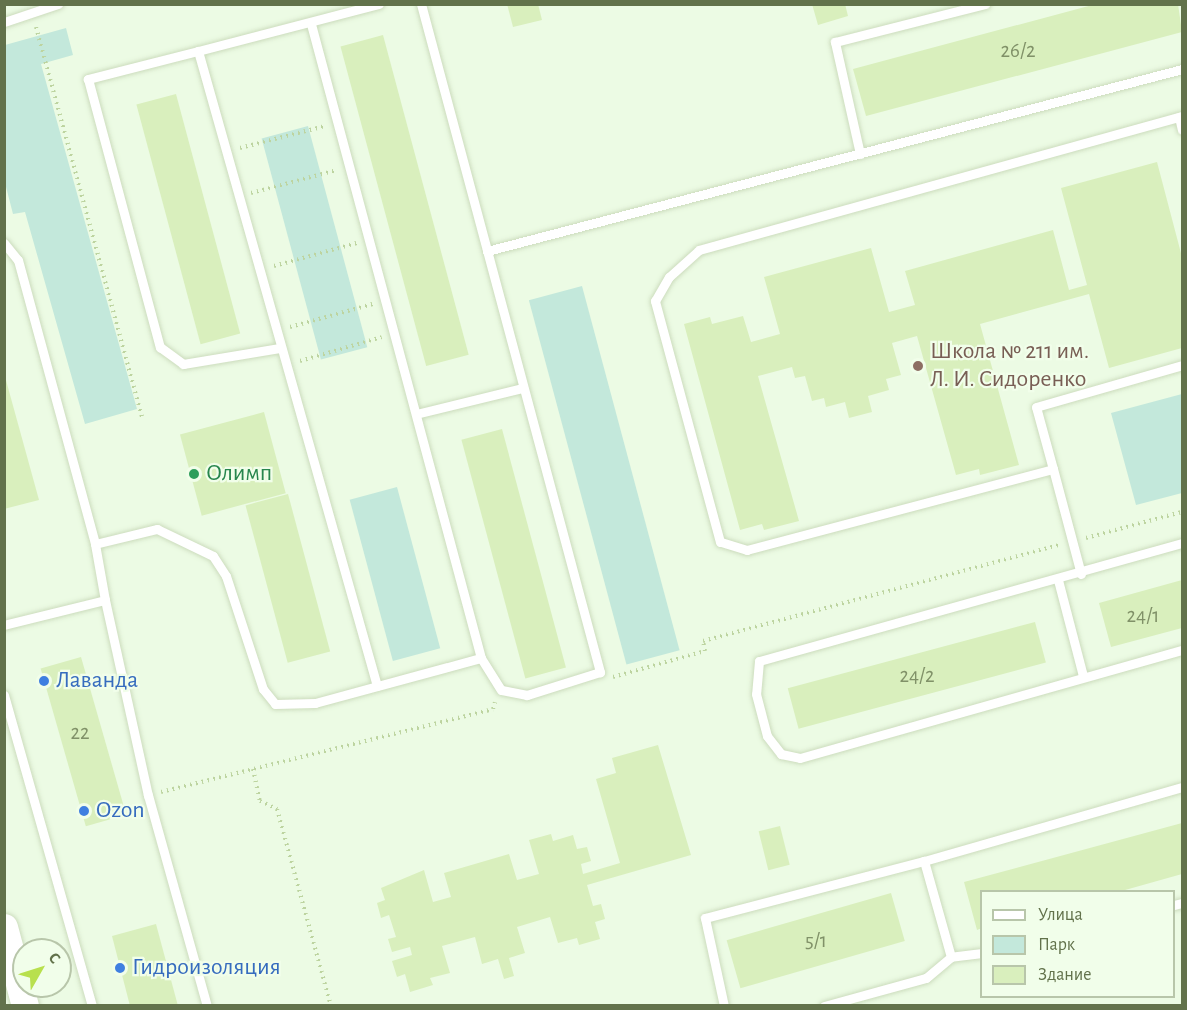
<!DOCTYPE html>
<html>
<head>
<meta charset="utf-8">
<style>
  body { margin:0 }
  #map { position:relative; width:1187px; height:1010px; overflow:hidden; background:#ecfbe4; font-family:"Alegreya Sans",sans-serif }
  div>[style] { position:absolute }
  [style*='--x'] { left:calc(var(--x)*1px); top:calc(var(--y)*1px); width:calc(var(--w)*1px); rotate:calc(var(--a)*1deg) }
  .green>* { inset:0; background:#c3e8db; transform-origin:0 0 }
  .building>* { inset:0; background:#d9efbd; transform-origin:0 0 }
  .path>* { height:4px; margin-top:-2px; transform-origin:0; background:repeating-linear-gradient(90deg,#bdd4a0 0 1.5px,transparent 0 6px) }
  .roads { filter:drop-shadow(0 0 2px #ccdcbd) drop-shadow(0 0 2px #ccdcbd) }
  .lane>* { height:9px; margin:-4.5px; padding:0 4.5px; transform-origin:4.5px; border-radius:4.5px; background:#fff }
  .secondary>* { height:27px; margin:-13.5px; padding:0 13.5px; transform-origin:13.5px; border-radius:13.5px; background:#fff }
  .dots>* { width:16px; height:16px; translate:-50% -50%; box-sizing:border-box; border:3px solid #f1feea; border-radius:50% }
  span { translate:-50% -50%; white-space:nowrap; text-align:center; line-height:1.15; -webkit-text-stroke:4.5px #f1feea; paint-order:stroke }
  .number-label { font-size:21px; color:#809168 }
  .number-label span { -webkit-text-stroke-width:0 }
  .education-label { font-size:24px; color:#785e54 }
  .left { translate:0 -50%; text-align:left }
  .leisure-label { font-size:24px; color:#27864d }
  .shop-label { font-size:24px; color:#366cbe }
  .frame { position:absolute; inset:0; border:6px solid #62724b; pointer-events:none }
  .legend { position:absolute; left:980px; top:890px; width:195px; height:108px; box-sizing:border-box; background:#f1feea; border:2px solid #b8c6aa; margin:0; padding:8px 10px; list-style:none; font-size:18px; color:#62724b }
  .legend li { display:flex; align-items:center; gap:12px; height:30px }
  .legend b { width:30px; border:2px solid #b8c6aa }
  .north { position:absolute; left:12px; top:938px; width:60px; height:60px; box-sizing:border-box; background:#f1feea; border:2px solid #b8c6aa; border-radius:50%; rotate:51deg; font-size:16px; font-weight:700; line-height:24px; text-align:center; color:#62724b }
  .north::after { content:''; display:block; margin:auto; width:21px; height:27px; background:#b8e04e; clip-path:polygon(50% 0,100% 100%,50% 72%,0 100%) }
</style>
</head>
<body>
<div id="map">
  <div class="green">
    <div style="clip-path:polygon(66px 28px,73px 55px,41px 64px,137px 409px,85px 424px,25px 212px,13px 214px,5px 183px,5px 45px)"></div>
    <div style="left:308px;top:126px;width:229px;height:48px;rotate:75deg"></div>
    <div style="left:582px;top:286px;width:377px;height:55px;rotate:75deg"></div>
    <div style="clip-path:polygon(1182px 394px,1182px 493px,1136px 505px,1111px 413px)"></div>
    <div style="left:397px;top:487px;width:167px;height:49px;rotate:75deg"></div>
  </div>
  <div class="building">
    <div style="clip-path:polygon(507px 4px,538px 4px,542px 20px,513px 27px)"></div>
    <div style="clip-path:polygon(812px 4px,845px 4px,848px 16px,818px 25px)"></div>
    <div style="clip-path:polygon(1096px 4px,1178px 4px,1182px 32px,866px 116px,853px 69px)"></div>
    <div style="left:383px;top:35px;width:331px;height:44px;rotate:75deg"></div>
    <div style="left:176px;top:94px;width:248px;height:41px;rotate:75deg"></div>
    <div style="clip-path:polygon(1157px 162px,1182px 257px,1182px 348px,1109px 368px,1089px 294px,980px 324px,1019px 465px,980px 475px,979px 469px,956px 475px,917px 336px,892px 343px,901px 375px,886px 379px,889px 390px,868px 396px,872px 412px,849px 418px,845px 402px,826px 407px,824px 398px,812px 401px,805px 376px,795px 378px,792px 367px,758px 376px,799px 521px,764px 530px,762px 524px,740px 530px,684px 324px,710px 317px,712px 324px,743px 316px,751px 342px,780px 334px,764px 277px,871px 248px,889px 312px,915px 305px,905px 271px,1053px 230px,1069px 290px,1087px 285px,1061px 188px)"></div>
    <div style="clip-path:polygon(4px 373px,39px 500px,4px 509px)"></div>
    <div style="left:264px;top:412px;width:84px;height:87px;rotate:75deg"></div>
    <div style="left:502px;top:429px;width:247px;height:42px;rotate:75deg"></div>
    <div style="left:288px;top:494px;width:163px;height:44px;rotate:75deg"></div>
    <div style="clip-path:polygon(1182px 580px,1182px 628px,1111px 647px,1099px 603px)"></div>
    <div style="left:1035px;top:622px;width:42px;height:256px;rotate:75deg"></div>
    <div style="left:81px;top:657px;width:164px;height:42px;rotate:74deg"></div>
    <div style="clip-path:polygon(658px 745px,691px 855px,587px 885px,593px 906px,601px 904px,605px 919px,595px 922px,600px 939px,579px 945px,577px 938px,558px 943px,550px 917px,517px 927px,525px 953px,509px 958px,514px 976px,504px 979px,498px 959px,482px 964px,475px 937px,442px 946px,450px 973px,430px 978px,433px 985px,410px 992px,405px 974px,397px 977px,392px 961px,412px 955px,410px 947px,392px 952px,388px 939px,396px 937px,389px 915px,381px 918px,377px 903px,385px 900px,381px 888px,424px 870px,433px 902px,451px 897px,444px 873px,509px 854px,517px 880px,539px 874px,529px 840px,551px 834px,553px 841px,573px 835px,577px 849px,587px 847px,591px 861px,581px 864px,583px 874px,620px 863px,596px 779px,616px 773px,612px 758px)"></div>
    <div style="clip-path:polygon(1182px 823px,1182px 874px,1118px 892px,982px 892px,982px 928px,977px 930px,964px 882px)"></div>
    <div style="left:780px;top:826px;width:40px;height:22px;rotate:76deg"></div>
    <div style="left:891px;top:893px;width:50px;height:171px;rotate:74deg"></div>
    <div style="clip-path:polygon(156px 924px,178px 1006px,130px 1006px,112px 936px)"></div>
  </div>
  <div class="path">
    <div style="--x:36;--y:27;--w:407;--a:74.8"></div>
    <div style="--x:240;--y:148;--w:88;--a:-14.5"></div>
    <div style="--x:251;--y:193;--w:89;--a:-15"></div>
    <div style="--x:274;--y:266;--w:86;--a:-15.5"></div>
    <div style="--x:290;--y:327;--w:86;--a:-15.5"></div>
    <div style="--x:300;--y:361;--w:85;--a:-16.3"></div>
    <div style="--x:1086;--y:538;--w:99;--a:-15.2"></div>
    <div style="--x:613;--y:677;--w:96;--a:-15.8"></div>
    <div style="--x:705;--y:651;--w:10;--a:-101"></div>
    <div style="--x:703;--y:641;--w:369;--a:-15.1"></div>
    <div style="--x:253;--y:769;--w:33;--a:78"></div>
    <div style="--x:260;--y:801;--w:19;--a:25"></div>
    <div style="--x:277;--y:809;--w:204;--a:74.7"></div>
    <div style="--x:161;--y:792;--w:342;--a:-14"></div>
    <div style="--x:493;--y:709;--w:7;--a:-74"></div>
  </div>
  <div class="roads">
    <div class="lane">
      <div style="--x:421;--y:4;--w:692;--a:75"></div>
      <div style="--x:600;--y:672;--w:77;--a:162.5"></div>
      <div style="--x:527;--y:695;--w:26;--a:-169"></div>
      <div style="--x:501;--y:690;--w:38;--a:-122"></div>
      <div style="--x:4;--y:22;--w:57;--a:-18.4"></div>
      <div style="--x:198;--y:51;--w:114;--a:165.7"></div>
      <div style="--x:88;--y:79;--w:278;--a:75"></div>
      <div style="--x:160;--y:347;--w:29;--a:36"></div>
      <div style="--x:183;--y:364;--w:98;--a:-9.4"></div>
      <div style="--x:1179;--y:117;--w:13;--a:77"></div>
      <div style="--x:860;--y:154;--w:115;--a:-102.6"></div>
      <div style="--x:835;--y:42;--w:155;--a:-14.2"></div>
      <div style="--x:4;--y:243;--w:22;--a:51"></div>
      <div style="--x:18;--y:260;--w:294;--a:74.8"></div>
      <div style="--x:95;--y:544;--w:57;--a:79.9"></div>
      <div style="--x:105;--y:600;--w:104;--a:166.1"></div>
      <div style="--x:487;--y:251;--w:718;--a:-14.67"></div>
      <div style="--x:416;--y:414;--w:110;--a:-13.7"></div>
      <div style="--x:1053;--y:469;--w:64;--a:-105.3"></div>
      <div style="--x:1036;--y:407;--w:152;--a:-16"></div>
      <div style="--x:1182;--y:543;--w:439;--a:164.4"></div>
      <div style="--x:759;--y:661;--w:33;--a:95"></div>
      <div style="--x:756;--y:694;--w:43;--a:75.3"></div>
      <div style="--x:767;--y:736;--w:23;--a:52"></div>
      <div style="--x:781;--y:754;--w:19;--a:12"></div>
      <div style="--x:800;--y:758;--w:397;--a:-15.8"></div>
      <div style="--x:95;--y:544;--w:64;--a:-13.6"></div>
      <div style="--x:157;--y:529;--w:62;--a:25.7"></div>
      <div style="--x:213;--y:556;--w:24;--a:57"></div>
      <div style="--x:226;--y:576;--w:119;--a:71.9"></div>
      <div style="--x:263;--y:689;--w:19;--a:51"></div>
      <div style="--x:275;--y:704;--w:40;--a:-1.4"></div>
      <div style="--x:315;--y:703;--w:172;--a:-15.2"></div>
      <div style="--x:481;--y:658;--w:656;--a:-105.01"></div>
      <div style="--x:1081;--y:574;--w:109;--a:-104.9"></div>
      <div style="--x:1053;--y:469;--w:317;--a:165.2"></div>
      <div style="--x:747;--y:550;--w:28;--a:-163"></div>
      <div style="--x:720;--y:542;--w:250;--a:-105.1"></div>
      <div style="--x:655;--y:301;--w:28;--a:-60"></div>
      <div style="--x:669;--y:277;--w:40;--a:-42"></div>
      <div style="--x:699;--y:250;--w:501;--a:-15.51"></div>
      <div style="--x:1058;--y:580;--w:99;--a:75.4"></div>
      <div style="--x:105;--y:600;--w:200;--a:77.6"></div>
      <div style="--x:148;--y:795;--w:219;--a:74.4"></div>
      <div style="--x:377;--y:686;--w:660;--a:-105.74"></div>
      <div style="--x:198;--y:51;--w:187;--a:-14.6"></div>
      <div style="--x:4;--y:695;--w:323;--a:74.2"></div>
      <div style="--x:1174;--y:905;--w:8;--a:-14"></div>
      <div style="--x:982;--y:953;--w:31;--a:173"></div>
      <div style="--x:951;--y:957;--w:100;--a:-105.7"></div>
      <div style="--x:924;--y:861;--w:268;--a:-16"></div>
      <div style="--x:724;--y:1006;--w:90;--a:-102.2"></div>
      <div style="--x:705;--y:918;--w:226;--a:-14.6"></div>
      <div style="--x:824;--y:1006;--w:106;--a:-15.4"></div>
      <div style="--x:926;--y:978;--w:33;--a:-40"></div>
    </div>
    <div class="secondary">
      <div style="--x:4;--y:927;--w:82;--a:75.1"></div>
    </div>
  </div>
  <div class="dots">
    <div style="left:918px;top:366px;background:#8d6e63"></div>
    <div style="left:194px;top:474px;background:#2e9e5b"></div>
    <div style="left:44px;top:681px;background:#3f7fe0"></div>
    <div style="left:84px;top:811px;background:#3f7fe0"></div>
    <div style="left:120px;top:968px;background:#3f7fe0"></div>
  </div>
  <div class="number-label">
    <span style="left:1018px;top:51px">26/2</span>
    <span style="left:1143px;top:616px">24/1</span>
    <span style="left:917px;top:676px">24/2</span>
    <span style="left:80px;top:733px">22</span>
    <span style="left:816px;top:941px">5/1</span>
  </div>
  <div class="education-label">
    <span class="left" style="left:930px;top:366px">Школа № 211 им.<br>Л. И. Сидоренко</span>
  </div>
  <div class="leisure-label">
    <span class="left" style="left:206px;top:474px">Олимп</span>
  </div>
  <div class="shop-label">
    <span class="left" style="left:56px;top:681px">Лаванда</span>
    <span class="left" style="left:96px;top:811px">Ozon</span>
    <span class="left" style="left:132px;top:968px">Гидроизоляция</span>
  </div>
  <div class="frame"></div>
  <ul class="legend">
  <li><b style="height:8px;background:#fff"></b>Улица</li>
  <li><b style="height:16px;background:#c3e8db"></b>Парк</li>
  <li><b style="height:16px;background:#d9efbd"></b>Здание</li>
  </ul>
  <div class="north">С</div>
</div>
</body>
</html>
